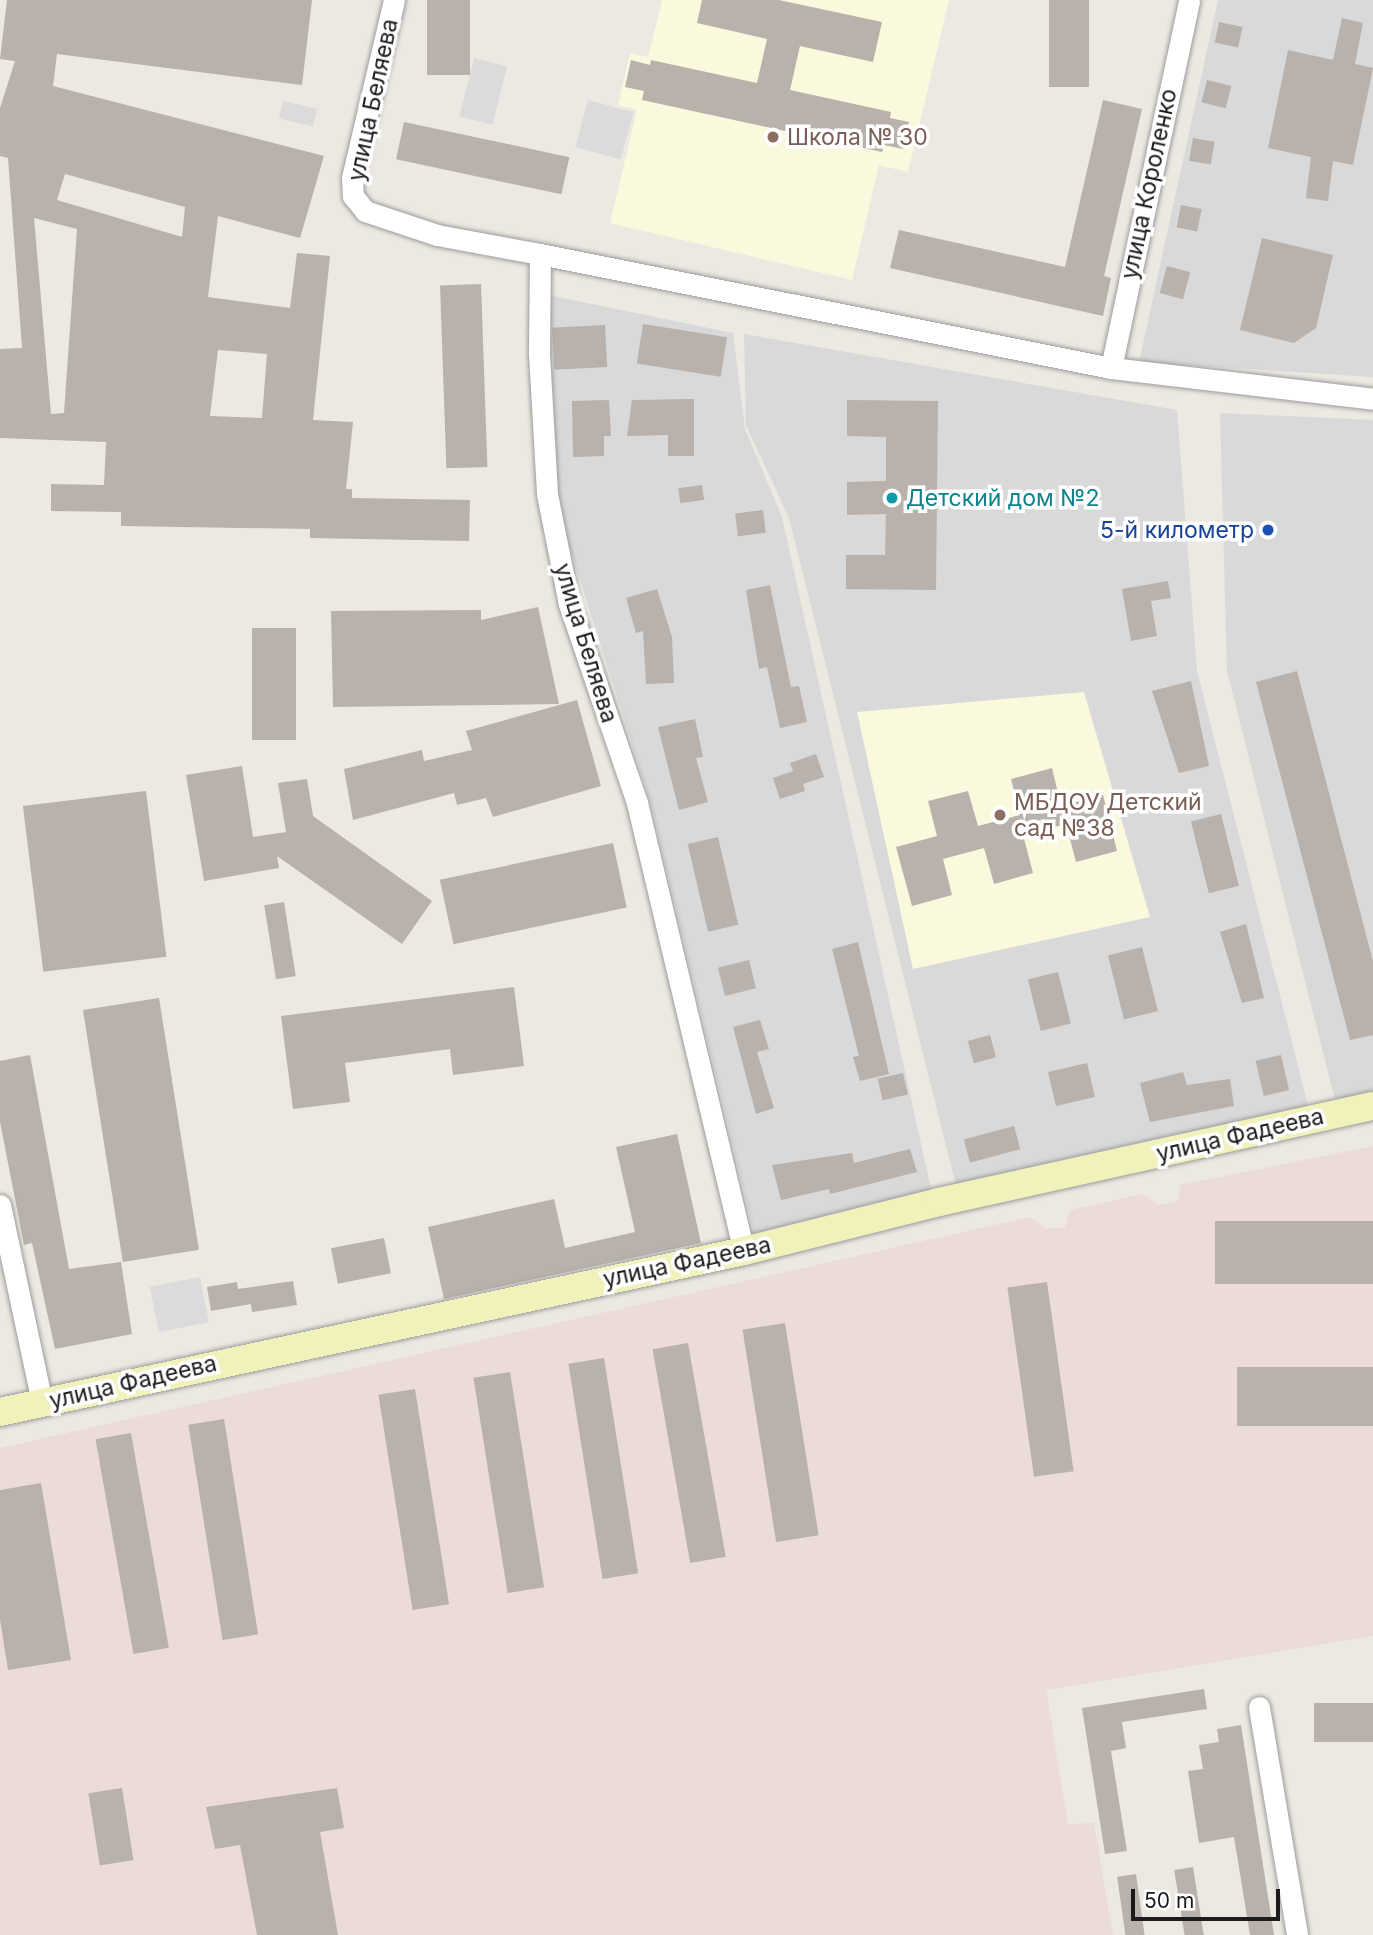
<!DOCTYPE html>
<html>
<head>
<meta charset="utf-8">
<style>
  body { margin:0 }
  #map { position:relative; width:1373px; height:1935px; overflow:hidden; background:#ece8e2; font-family:Inter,sans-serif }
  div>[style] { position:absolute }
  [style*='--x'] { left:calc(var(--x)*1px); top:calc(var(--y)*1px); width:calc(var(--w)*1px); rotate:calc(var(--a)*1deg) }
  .residential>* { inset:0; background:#d9d9d9 }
  .education>* { inset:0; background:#faf9dd }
  .military>* { inset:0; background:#ecdcd7 }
  .parking>* { inset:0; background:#dbdbdb; transform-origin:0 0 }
  .building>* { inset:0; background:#b8b1ac; transform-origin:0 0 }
  .roads { filter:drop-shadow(0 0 2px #9c9c9c) drop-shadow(0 0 2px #9c9c9c) }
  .street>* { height:21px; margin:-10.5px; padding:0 10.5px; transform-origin:10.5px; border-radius:10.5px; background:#fff }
  .secondary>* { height:28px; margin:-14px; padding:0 14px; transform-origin:14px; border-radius:14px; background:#f0f1bb }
  .dots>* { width:19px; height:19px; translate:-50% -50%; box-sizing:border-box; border:4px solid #fff; border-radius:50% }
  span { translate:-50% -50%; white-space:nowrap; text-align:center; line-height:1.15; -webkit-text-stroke:7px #fff; paint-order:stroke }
  .street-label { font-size:23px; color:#1b1b1b }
  .education-label { font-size:23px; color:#785e54 }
  .left { translate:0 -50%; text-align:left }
  .culture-label { font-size:23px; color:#0d838f }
  .transit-label { font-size:23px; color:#164399 }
  .right { translate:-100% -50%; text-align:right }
  .scale { position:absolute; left:1131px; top:1889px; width:149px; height:32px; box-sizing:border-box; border:4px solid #1b1b1b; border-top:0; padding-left:9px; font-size:21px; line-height:24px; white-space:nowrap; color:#1b1b1b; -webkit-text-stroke:5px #fff; paint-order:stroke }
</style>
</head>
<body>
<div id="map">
  <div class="residential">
    <div style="clip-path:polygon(1218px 0,1373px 0,1373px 377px,1139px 362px)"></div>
    <div style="clip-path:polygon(548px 295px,733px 333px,745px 429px,782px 517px,933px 1198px,755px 1237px,650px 800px,559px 514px)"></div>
    <div style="clip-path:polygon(744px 334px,1177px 410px,1197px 671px,1310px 1113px,957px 1189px,789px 518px,746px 425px)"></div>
    <div style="clip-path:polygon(1220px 413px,1373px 420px,1373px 1095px,1336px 1104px,1227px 671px)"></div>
  </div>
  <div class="education">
    <div style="clip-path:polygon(662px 0,949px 0,908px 172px,879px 165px,852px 280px,610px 223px,637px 110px,618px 105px,630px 53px,648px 57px)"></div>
    <div style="clip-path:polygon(1084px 692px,1150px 917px,913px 969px,857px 712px)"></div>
  </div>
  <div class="military">
    <div style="clip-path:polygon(1373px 1146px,1373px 1636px,1046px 1690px,1068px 1824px,1094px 1823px,1113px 1935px,0 1935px,0 1448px,1030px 1217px,1047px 1229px,1065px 1227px,1070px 1210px,1143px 1194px,1159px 1205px,1178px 1201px,1180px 1185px)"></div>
  </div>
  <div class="parking">
    <div style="left:474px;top:58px;width:34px;height:60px;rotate:14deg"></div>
    <div style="left:588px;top:100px;width:47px;height:49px;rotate:15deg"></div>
    <div style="left:283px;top:101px;width:35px;height:18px;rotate:13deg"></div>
    <div style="left:200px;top:1277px;width:46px;height:51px;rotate:79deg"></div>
  </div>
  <div class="building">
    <div style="clip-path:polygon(evenodd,7px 0,312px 0,302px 85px,57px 54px,53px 86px,324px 156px,300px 238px,218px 216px,208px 297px,290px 308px,297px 253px,330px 256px,313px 420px,353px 422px,346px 489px,352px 489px,352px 498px,470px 500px,469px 541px,310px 538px,310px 529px,121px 526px,121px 512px,51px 511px,51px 484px,104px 485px,106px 442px,0 438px,0 349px,22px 348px,8px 158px,0 156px,0 108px,15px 61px,0 59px,7px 0,65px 174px,185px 207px,182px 237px,57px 200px,65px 174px,7px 0,34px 218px,77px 229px,64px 413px,51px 414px,34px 218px,7px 0,218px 350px,267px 354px,262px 418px,210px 416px,218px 350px)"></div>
    <div style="left:427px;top:0;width:43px;height:75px"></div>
    <div style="clip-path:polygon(702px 0,779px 0,882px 22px,873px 62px,800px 46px,790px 90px,891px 112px,890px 118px,909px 122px,903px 149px,884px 145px,882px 152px,642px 100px,644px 91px,625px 87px,631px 60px,650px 65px,651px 60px,757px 83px,767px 39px,697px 23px)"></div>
    <div style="left:1049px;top:0;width:40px;height:87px"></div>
    <div style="clip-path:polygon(1342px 18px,1363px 23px,1355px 64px,1373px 68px,1353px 165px,1333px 161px,1328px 201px,1306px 198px,1311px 157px,1268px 148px,1288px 50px,1333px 60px)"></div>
    <div style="left:1219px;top:22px;width:24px;height:21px;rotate:12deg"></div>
    <div style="left:1207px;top:80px;width:25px;height:23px;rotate:14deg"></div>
    <div style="clip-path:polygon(1103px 100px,1142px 109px,1104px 276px,1111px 278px,1103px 316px,890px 268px,899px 230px,1065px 267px)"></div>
    <div style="left:404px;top:122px;width:169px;height:38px;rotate:12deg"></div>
    <div style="left:1193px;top:138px;width:22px;height:23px;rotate:10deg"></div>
    <div style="left:1181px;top:205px;width:21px;height:23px;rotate:11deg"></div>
    <div style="clip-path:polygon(1262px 238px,1333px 255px,1316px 328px,1294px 343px,1240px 330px)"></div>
    <div style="left:1167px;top:266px;width:24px;height:28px;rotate:15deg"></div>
    <div style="left:481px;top:284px;width:183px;height:41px;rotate:88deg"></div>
    <div style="left:643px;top:324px;width:85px;height:40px;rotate:9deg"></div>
    <div style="left:605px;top:325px;width:42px;height:53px;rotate:87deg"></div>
    <div style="clip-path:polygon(694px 399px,694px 456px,668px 456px,668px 435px,627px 436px,632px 400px)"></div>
    <div style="clip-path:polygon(609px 400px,611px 436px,604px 436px,604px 456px,573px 457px,572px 401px)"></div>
    <div style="clip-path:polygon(847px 400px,938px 401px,936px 590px,846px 589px,846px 555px,885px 555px,886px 514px,847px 515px,847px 482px,886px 481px,886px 437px,847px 436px)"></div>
    <div style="left:702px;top:485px;width:15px;height:24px;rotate:82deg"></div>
    <div style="left:763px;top:510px;width:23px;height:28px;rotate:83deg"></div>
    <div style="clip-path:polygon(1168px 581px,1171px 598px,1151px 601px,1157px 636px,1131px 641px,1122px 589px)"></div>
    <div style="clip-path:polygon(770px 585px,791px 687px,799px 686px,807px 722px,780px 728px,767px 667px,759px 669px,746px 590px)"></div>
    <div style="clip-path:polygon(657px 589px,672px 637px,674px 683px,646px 684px,643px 631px,636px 633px,626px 598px)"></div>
    <div style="clip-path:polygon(538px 607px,559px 704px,333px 707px,331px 611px,481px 610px,481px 620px)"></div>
    <div style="left:252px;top:628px;width:44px;height:112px"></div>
    <div style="clip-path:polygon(1297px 671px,1373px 961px,1373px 1035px,1350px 1040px,1256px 682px)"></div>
    <div style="clip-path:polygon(1191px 681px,1209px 766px,1179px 773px,1152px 691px)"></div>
    <div style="clip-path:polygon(577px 700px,601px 786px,493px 817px,486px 798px,457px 805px,454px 793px,353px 820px,344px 769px,422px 750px,424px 761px,472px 750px,466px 731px)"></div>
    <div style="clip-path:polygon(695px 719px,703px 757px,696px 758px,708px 802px,679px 810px,658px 727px)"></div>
    <div style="clip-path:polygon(816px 754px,824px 777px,803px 784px,805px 791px,780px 799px,773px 778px,793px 771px,790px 763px)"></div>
    <div style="clip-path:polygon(242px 766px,253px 837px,286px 832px,278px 783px,307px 779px,313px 816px,432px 901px,402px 944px,277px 856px,279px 868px,204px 881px,186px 775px)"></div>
    <div style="clip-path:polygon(1052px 768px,1061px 806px,1103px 795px,1117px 851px,1076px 862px,1066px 824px,1023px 835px,1033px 873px,994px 884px,984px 848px,943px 859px,952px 895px,912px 906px,896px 847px,937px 836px,928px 801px,968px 791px,978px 826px,1020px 815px,1011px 779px)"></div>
    <div style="left:146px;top:791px;width:167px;height:124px;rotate:83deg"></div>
    <div style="left:1221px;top:814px;width:74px;height:31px;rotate:76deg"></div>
    <div style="left:718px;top:837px;width:90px;height:31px;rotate:77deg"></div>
    <div style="left:613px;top:843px;width:66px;height:177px;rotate:78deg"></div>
    <div style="left:284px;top:902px;width:75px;height:20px;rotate:81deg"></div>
    <div style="clip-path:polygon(1246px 924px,1264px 998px,1242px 1003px,1220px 932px)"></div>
    <div style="clip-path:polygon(858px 942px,889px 1074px,860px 1081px,853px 1057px,859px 1056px,832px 949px)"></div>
    <div style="left:1142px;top:947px;width:66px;height:35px;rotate:76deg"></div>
    <div style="left:749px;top:960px;width:29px;height:32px;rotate:76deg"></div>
    <div style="left:1058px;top:972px;width:53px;height:31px;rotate:76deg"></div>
    <div style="clip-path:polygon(514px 987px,524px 1066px,453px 1075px,450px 1049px,345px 1063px,350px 1102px,293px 1109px,281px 1016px)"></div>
    <div style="left:159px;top:998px;width:255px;height:77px;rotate:81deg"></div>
    <div style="clip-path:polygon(760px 1020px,769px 1049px,757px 1052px,774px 1108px,756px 1114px,733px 1027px)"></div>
    <div style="left:990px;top:1035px;width:23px;height:23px;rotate:75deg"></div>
    <div style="clip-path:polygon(30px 1055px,69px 1269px,121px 1262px,132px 1334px,55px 1349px,32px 1243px,24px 1245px,0 1122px,0 1061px)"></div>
    <div style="left:1281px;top:1055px;width:36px;height:26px;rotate:77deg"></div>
    <div style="left:1087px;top:1063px;width:35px;height:40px;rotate:77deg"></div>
    <div style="clip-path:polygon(1183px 1072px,1187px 1085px,1230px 1079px,1234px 1106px,1150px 1122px,1140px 1083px)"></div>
    <div style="left:903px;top:1073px;width:22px;height:26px;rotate:77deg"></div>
    <div style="left:1014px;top:1126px;width:24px;height:52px;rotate:75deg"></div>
    <div style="clip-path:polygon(677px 1134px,701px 1243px,444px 1299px,428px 1227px,554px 1199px,565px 1248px,635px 1232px,616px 1147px)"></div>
    <div style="clip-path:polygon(910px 1149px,917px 1172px,830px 1194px,829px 1189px,781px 1200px,772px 1165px,852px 1153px,854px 1163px)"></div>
    <div style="left:1373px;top:1221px;width:63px;height:158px;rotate:90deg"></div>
    <div style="left:384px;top:1238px;width:36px;height:54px;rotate:79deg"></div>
    <div style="clip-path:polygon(293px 1281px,297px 1305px,252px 1312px,251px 1304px,211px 1311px,207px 1287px,237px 1282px,238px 1289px)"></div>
    <div style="left:1047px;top:1282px;width:191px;height:40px;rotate:82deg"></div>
    <div style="left:785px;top:1323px;width:215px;height:43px;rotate:81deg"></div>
    <div style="left:688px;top:1343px;width:217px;height:36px;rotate:80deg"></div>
    <div style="left:604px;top:1358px;width:218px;height:36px;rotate:81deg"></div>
    <div style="left:1373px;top:1367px;width:59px;height:136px;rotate:90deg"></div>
    <div style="left:510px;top:1372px;width:218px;height:37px;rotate:81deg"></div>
    <div style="left:415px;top:1389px;width:218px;height:37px;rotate:81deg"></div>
    <div style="left:224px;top:1419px;width:218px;height:36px;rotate:81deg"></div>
    <div style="left:131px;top:1433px;width:218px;height:36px;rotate:80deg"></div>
    <div style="clip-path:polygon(41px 1483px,71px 1660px,8px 1670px,0 1619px,0 1490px)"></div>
    <div style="clip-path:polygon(1204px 1689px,1207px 1709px,1122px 1722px,1126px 1748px,1111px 1751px,1127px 1851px,1105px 1854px,1082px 1708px)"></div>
    <div style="left:1373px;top:1703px;width:39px;height:59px;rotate:90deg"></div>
    <div style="clip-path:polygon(1241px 1725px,1274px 1935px,1250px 1935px,1234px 1837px,1199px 1843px,1188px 1771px,1203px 1769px,1199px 1745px,1219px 1742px,1217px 1729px)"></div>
    <div style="left:122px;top:1788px;width:73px;height:34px;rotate:81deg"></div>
    <div style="clip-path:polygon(337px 1788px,344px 1828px,320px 1832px,338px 1935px,257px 1935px,240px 1845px,215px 1849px,206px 1807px)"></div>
    <div style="left:1193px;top:1867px;width:69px;height:19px;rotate:81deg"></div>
    <div style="left:1136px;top:1874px;width:62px;height:19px;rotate:82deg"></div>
  </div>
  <div class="roads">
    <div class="street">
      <div style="--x:394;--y:0;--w:183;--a:103.3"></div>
      <div style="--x:352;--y:178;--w:18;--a:87"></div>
      <div style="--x:353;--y:196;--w:19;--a:51"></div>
      <div style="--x:365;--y:211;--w:76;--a:18.4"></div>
      <div style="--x:437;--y:235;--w:105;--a:10.5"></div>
      <div style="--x:540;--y:254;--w:100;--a:90.6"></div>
      <div style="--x:539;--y:354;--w:140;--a:86.7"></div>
      <div style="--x:547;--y:494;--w:112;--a:78.7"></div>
      <div style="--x:569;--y:604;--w:210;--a:71.1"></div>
      <div style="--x:637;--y:803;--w:461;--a:76.6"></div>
      <div style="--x:540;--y:254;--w:582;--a:11.29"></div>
      <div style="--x:1111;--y:368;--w:264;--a:6.7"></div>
      <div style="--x:1111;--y:368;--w:376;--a:-78"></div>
      <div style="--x:0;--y:1205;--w:202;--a:78"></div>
      <div style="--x:1259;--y:1707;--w:231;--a:80.5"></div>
    </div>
    <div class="secondary">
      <div style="--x:0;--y:1412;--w:761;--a:-12.21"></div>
      <div style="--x:744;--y:1251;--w:201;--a:-14.1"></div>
      <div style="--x:939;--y:1202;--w:444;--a:-12.5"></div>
    </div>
  </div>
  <div class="dots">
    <div style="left:773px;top:137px;background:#8d6e63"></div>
    <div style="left:892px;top:498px;background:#0f9aa8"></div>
    <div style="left:1268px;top:530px;background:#1a4fb4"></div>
    <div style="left:1000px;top:815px;background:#8d6e63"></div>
  </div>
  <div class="street-label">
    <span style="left:373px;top:100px;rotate:-78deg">улица Беляева</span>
    <span style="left:1149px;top:184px;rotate:-78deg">улица Короленко</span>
    <span style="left:586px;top:643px;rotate:73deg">улица Беляева</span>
    <span style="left:1240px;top:1135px;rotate:-13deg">улица Фадеева</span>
    <span style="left:687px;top:1262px;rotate:-12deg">улица Фадеева</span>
    <span style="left:133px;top:1382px;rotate:-13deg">улица Фадеева</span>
  </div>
  <div class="education-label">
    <span class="left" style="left:787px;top:137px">Школа № 30</span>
    <span class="left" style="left:1014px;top:815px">МБДОУ Детский<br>сад №38</span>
  </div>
  <div class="culture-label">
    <span class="left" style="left:906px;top:498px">Детский дом №2</span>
  </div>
  <div class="transit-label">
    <span class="right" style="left:1254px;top:530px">5-й километр</span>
  </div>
  <div class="scale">50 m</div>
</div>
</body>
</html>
